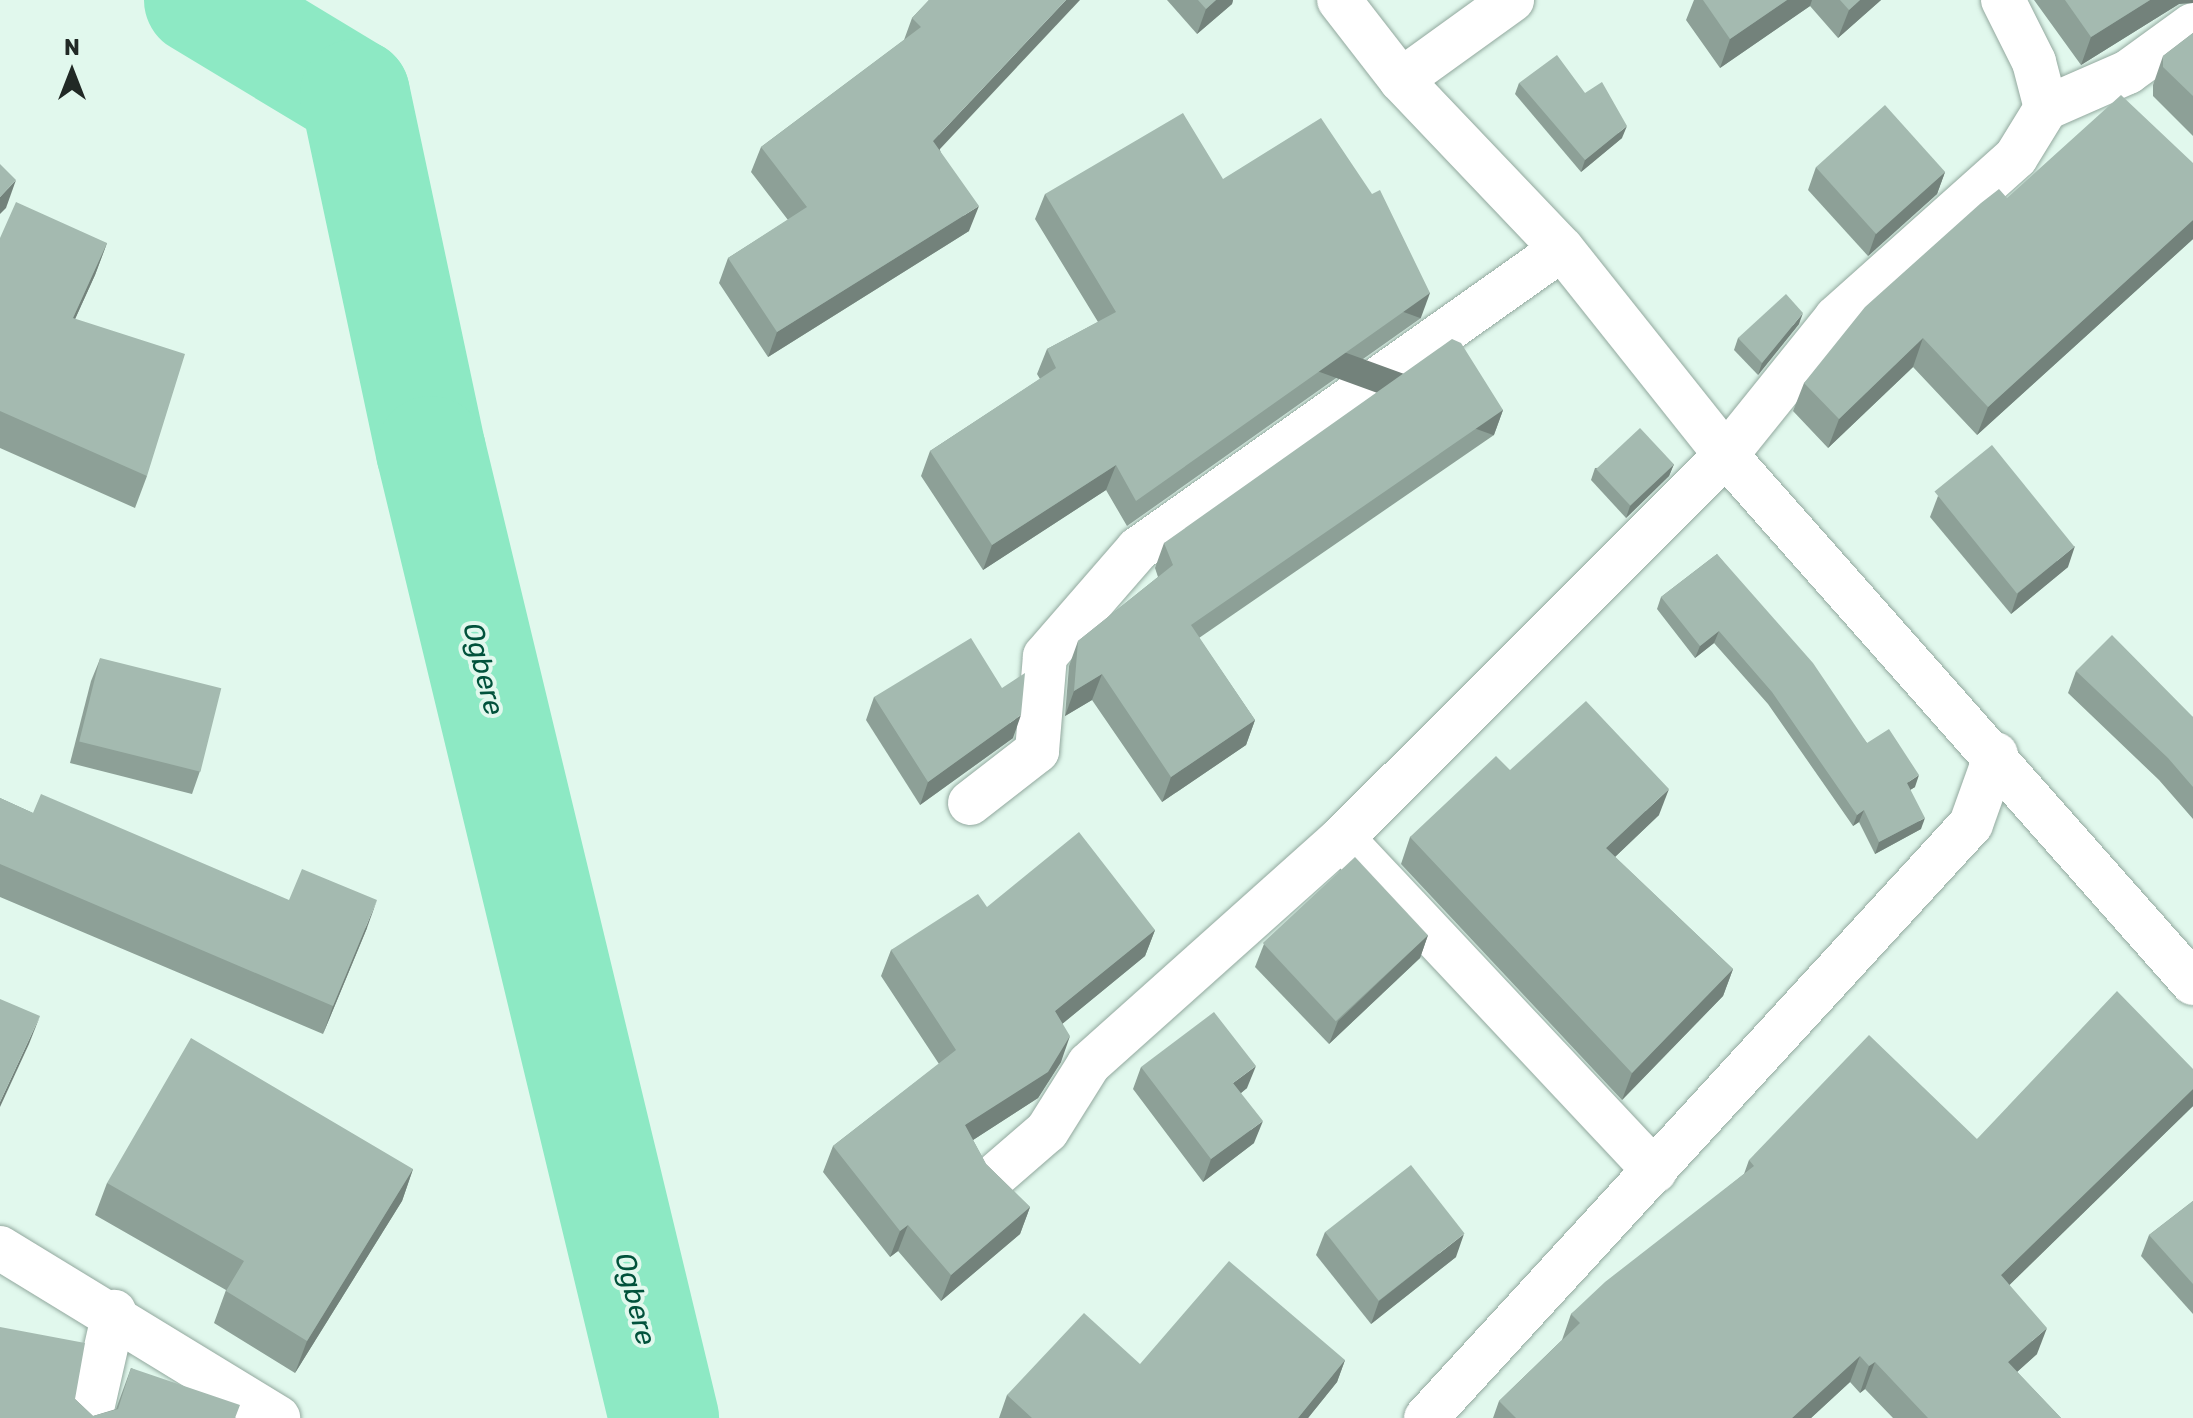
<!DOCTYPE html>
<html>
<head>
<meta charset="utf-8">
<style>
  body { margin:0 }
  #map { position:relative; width:2193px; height:1418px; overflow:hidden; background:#e1f8ed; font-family:Rubik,sans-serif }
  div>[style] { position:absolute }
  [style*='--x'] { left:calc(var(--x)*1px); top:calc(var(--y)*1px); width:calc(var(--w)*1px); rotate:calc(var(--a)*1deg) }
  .river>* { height:110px; margin:-55px; padding:0 55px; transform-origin:55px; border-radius:55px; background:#8de9c4 }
  .roads { filter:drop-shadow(0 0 2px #92a89e) drop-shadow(0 0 2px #92a89e) }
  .street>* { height:44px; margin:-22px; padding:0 22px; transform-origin:22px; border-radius:22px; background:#fff }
  .wall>* { inset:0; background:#8da097 }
  .shaded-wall>* { inset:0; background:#73827b; transform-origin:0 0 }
  .building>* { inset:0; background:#a4bab0; transform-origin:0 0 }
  span { translate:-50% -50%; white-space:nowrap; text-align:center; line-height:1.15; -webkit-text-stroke:8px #e1f8ed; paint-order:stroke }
  .water-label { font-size:28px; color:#01523b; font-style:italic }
  .north { position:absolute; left:32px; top:32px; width:80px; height:80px; -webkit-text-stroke:6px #e1f8ed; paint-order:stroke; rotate:0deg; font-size:22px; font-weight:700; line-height:32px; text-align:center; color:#212925 }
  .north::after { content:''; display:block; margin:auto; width:28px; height:36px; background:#212925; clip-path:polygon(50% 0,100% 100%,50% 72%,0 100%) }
</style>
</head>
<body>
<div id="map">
  <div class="river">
    <div style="--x:199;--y:0;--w:182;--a:31.1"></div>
    <div style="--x:355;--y:94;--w:365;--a:78"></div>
    <div style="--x:431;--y:451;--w:995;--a:76.45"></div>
  </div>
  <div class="roads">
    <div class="street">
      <div style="--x:1339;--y:0;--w:101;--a:52.2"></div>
      <div style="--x:1401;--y:80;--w:233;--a:46.4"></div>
      <div style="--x:1562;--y:249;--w:263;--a:51.5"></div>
      <div style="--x:1726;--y:455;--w:705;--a:48.51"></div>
      <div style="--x:2003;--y:0;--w:69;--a:63.4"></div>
      <div style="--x:2034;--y:62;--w:48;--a:75.4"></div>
      <div style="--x:1401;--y:80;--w:137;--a:-35.8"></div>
      <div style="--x:970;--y:803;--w:85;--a:-37.8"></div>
      <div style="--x:1037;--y:751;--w:95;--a:-85.2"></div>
      <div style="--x:1045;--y:656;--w:142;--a:-49"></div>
      <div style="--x:1138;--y:549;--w:519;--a:-35.28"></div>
      <div style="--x:1342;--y:838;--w:457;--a:46.8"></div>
      <div style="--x:996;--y:1175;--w:67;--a:-40.8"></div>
      <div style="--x:1047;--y:1131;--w:79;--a:-57.9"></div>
      <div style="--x:1089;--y:1064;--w:339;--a:-41.8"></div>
      <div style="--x:1342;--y:838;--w:542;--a:-44.93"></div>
      <div style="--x:1726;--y:455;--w:176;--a:-51.2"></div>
      <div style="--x:1836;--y:318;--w:241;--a:-41.8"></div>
      <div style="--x:2016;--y:157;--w:57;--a:-58.5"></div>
      <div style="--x:2046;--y:108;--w:90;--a:-23.7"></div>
      <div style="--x:2128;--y:72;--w:80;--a:-35.9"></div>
      <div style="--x:0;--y:1248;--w:326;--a:31.4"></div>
      <div style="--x:90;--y:1418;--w:109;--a:-77.2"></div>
      <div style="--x:1426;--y:1418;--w:806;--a:-47.46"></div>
      <div style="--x:1971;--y:824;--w:74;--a:-70.3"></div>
    </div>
  </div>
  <div class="wall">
    <div style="clip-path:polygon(929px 0,940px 150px,969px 231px,768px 357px,719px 283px,728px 258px,788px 220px,751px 172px,761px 147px,904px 40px,912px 18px)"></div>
    <div style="clip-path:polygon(1167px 0,1233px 0,1232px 4px,1197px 34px)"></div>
    <div style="clip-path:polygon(1694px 0,1881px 0,1838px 38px,1810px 6px,1720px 68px,1686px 20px)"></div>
    <div style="clip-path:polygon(2034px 0,2193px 0,2179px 4px,2081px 65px)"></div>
    <div style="clip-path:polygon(2193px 33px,2193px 136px,2153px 96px,2153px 85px,2163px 56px)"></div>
    <div style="clip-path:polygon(1519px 83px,1585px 93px,1622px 138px,1581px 172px,1515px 94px)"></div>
    <div style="clip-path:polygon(2193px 163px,2193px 239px,1977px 435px,1913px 367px,1828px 448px,1793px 411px,1804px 383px,2007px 198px)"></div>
    <div style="clip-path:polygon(1816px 167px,1945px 172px,1937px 194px,1868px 256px,1808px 190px)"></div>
    <div style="clip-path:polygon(1223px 179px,1421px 318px,1127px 526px,1106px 490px,983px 570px,921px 476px,930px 451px,1040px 379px,1037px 374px,1047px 349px,1098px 322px,1035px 219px,1045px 194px)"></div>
    <div style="clip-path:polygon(0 238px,107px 243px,95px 275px,75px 319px,147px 476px,135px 508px,0 448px)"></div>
    <div style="clip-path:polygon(1799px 324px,1758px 375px,1734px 350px,1738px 338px)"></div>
    <div style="clip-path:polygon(1503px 410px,1494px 435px,1199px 638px,1255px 720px,1246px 745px,1162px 802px,1092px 700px,1065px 716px,1069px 666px,1078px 641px,1158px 577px,1155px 568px,1164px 543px)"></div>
    <div style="clip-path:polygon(1674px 464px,1669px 476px,1626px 518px,1591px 480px,1595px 468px)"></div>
    <div style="clip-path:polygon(1938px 496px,2068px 567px,2011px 614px,1930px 517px)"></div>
    <div style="clip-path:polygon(1717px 554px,1867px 743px,1915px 787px,1910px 790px,1921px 829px,1875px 854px,1859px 822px,1853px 826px,1768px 704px,1714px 643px,1695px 658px,1657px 609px,1661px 597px)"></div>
    <div style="clip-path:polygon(100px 659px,200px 771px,192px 794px,70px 763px,91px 681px)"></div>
    <div style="clip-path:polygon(2076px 671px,2193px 717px,2193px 819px,2159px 780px,2068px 693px)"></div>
    <div style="clip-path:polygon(1002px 688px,1013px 738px,920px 805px,866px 720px,874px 697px)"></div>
    <div style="clip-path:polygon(1510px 770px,1659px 815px,1615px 857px,1733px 969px,1723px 996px,1622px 1100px,1401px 864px,1410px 837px)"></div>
    <div style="clip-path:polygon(0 798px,33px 813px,367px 928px,323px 1034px,0 897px)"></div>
    <div style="clip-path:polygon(987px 907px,1155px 930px,1145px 956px,1062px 1024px,1061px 1062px,1038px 1098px,973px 1140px,986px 1164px,1030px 1207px,1020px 1234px,941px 1301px,898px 1251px,890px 1257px,823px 1172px,833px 1146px,939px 1064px,881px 976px,891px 950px)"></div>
    <div style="clip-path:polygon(1428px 935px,1420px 958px,1329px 1044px,1255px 967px,1264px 944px)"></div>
    <div style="clip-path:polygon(1141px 1067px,1247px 1088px,1241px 1093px,1254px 1143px,1203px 1182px,1133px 1089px)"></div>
    <div style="clip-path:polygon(2193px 1069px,2193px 1106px,2009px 1285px,2037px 1354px,2017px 1372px,2061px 1418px,1893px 1418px,1865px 1389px,1860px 1393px,1850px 1382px,1811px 1418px,1493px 1418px,1499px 1401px,1562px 1340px,1571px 1314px,1744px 1174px,1749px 1160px,1977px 1139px)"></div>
    <div style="clip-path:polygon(413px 1169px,402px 1201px,295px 1373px,214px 1323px,226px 1290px,95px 1215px,107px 1183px)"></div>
    <div style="clip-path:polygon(2193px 1201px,2193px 1314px,2141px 1256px,2149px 1235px)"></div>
    <div style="clip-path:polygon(1325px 1232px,1456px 1257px,1371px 1324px,1316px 1255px)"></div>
    <div style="clip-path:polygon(1345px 1360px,1337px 1382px,1308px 1418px,999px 1418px,1007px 1395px,1140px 1364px)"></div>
    <div style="clip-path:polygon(131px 1368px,235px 1418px,0 1418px,75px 1399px,93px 1416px,116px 1409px)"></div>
  </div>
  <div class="shaded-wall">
    <div style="clip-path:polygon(1066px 0,1080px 0,924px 166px,933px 141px)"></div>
    <div style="clip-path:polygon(1216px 0,1233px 0,1232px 4px,1197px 34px,1206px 9px)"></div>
    <div style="clip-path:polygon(1787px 0,1812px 0,1810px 6px,1720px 68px,1730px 39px)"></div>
    <div style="clip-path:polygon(1860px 0,1881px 0,1838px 38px,1849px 10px)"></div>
    <div style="clip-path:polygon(2150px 0,2193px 0,2193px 3px,2179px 4px,2081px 65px,2091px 37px)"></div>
    <div style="clip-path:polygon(1627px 126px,1622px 138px,1581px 172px,1585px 160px)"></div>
    <div style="clip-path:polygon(1945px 172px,1937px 194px,1868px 256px,1876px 233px)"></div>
    <div style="clip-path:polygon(16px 180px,6px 208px,0 214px,0 197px)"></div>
    <div style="clip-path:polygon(979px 206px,969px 231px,768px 357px,777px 332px)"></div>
    <div style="clip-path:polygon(2193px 220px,2193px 239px,1977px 435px,1988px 407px)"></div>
    <div style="clip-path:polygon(107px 243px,95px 275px,61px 350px,73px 318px)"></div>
    <div style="left:1430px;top:293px;width:27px;height:360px;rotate:110deg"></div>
    <div style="clip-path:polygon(1803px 313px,1799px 324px,1758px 375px,1762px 363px)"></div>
    <div style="clip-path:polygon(1923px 338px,1913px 367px,1828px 448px,1839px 419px)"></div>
    <div style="left:1503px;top:410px;width:27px;height:379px;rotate:110deg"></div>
    <div style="clip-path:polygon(1674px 464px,1669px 476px,1626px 518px,1630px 506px)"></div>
    <div style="clip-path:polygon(1116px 465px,1106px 490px,983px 570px,992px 545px)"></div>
    <div style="clip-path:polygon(2075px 546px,2068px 567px,2011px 614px,2018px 593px)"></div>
    <div style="clip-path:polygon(1719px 631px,1714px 643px,1695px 658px,1700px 646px)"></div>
    <div style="clip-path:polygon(1102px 674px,1092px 700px,1065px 716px,1074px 691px)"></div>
    <div style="clip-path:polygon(1021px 715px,1013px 738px,920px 805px,928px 782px)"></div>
    <div style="clip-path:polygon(1255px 720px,1246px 745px,1162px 802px,1171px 777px)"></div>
    <div style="clip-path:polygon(1919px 775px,1915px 787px,1902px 795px,1907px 783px)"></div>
    <div style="clip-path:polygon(1669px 789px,1659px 815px,1596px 875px,1606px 848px)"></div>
    <div style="clip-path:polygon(1864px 810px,1859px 822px,1853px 826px,1857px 815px)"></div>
    <div style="clip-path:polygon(1925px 818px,1921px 829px,1875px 854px,1879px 842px)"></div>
    <div style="clip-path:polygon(377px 900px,367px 928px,323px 1034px,333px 1006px)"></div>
    <div style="clip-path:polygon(1155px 930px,1145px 956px,1045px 1038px,1055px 1011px)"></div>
    <div style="clip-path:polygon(1428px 935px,1420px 958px,1329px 1044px,1338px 1021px)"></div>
    <div style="clip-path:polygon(1733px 969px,1723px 996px,1622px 1100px,1632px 1073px)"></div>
    <div style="clip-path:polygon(40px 1016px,29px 1044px,0 1107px,0 1102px)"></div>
    <div style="clip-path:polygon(1070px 1036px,1061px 1062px,1038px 1098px,956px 1151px,965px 1125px)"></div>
    <div style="clip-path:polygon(1256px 1066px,1247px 1088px,1225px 1106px,1233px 1083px)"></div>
    <div style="clip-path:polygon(2193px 1089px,2193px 1106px,1992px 1302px,2001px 1275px)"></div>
    <div style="clip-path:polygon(1263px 1121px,1254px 1143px,1203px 1182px,1211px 1159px)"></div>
    <div style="clip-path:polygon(413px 1169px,402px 1201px,295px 1373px,307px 1341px)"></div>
    <div style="clip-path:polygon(1030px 1207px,1020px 1234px,941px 1301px,951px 1275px)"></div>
    <div style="clip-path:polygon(908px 1225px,898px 1251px,890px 1257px,900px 1231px)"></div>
    <div style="clip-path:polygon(1464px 1234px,1456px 1257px,1371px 1324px,1379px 1301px)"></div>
    <div style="clip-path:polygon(2047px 1328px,2037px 1354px,1998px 1389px,2008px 1362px)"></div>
    <div style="clip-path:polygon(1860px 1356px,1850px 1382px,1811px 1418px,1792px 1418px)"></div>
    <div style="clip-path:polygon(1345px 1360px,1337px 1382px,1308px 1418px,1298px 1418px)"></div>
    <div style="clip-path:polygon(1875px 1362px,1865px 1389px,1860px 1393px,1869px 1366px)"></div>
  </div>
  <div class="building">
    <div style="clip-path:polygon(929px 0,1066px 0,933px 141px,979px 206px,777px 332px,728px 258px,807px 207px,761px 147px,921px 27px,912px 18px)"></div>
    <div style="clip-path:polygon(1198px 0,1216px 0,1206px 9px)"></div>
    <div style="clip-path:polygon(1703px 0,1787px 0,1730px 39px)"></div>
    <div style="clip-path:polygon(1840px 0,1860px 0,1849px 10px)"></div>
    <div style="clip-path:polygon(2065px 0,2150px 0,2091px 37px)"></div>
    <div style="clip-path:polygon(2193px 33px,2193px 96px,2163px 67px,2163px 56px)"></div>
    <div style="clip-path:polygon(1557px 55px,1585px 93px,1602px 82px,1627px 126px,1585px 160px,1519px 83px)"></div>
    <div style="clip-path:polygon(2121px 95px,2193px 163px,2193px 220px,1988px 407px,1923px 338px,1839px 419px,1804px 383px,1865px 307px,1981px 203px,1999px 189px,2007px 198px)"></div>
    <div style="left:1885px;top:105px;width:90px;height:93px;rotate:48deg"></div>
    <div style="clip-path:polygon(1183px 113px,1223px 179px,1321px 118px,1372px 194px,1380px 190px,1430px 293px,1136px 501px,1116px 465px,992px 545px,930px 451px,1056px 368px,1047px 349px,1116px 312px,1045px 194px)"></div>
    <div style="clip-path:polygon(0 164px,16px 180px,0 197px)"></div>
    <div style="clip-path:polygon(16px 202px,107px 243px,73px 318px,185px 354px,147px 476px,0 411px,0 238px)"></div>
    <div style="clip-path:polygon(1786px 294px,1803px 313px,1762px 363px,1738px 338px)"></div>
    <div style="clip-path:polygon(1452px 339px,1461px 343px,1503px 410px,1191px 625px,1255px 720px,1171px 777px,1102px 674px,1074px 691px,1078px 641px,1173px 565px,1164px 543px)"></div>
    <div style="left:1640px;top:428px;width:50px;height:60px;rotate:47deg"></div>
    <div style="left:1992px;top:445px;width:131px;height:74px;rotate:51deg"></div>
    <div style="clip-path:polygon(1717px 554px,1813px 663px,1867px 743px,1889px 729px,1919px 775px,1907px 783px,1925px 818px,1879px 842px,1864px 810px,1857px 815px,1772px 692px,1719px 631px,1700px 646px,1661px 597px)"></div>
    <div style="clip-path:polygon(2112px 635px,2193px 717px,2193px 787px,2168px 758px,2076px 671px)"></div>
    <div style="clip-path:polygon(971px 638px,1002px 688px,1025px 673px,1021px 715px,928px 782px,874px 697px)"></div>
    <div style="left:100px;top:658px;width:125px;height:86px;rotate:14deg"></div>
    <div style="clip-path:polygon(1586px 701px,1669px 789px,1606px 848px,1733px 969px,1632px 1073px,1410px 837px,1496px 756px,1510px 770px)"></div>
    <div style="clip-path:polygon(41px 794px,289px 900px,302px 869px,377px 900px,333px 1006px,0 864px,0 798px,33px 813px)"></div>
    <div style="clip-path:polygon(1079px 832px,1155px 930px,1055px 1011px,1070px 1036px,1048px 1072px,965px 1125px,986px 1164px,1030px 1207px,951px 1275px,908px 1225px,900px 1231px,833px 1146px,956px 1050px,891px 950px,978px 894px,987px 907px)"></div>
    <div style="left:1355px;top:857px;width:107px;height:126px;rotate:47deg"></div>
    <div style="clip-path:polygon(2117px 991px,2193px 1069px,2193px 1089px,2001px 1275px,2047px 1328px,2008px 1362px,2061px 1418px,1928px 1418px,1875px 1362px,1869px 1366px,1860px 1356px,1792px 1418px,1516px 1418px,1499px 1401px,1580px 1323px,1571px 1314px,1605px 1282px,1754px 1166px,1749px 1160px,1869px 1035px,1977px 1139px)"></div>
    <div style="clip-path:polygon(0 999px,40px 1016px,0 1102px)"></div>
    <div style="clip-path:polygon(1214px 1012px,1256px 1066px,1233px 1083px,1263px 1121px,1211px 1159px,1141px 1067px)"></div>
    <div style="clip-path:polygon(191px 1038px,413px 1169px,307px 1341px,226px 1291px,244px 1261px,107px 1183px)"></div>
    <div style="left:1411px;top:1165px;width:87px;height:109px;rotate:52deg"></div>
    <div style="clip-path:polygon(2193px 1201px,2193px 1284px,2149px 1235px)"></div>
    <div style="clip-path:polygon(1229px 1261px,1345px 1360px,1298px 1418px,1032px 1418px,1007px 1395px,1084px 1313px,1140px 1364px)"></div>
    <div style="clip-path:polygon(0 1327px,85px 1343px,75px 1399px,93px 1416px,118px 1409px,131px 1368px,240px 1405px,235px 1418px,0 1418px)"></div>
  </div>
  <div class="water-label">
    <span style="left:483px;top:669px;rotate:76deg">Ogbere</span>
    <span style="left:635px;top:1299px;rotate:76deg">Ogbere</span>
  </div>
  <div class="north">N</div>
</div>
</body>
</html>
